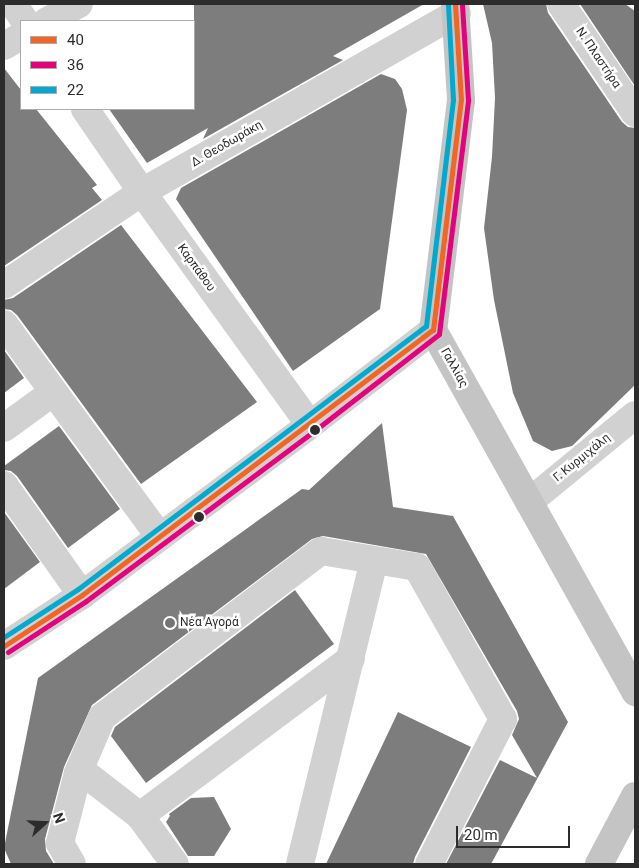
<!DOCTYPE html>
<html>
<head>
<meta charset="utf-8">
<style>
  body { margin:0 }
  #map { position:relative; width:639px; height:868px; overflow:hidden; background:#fff; font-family:Roboto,sans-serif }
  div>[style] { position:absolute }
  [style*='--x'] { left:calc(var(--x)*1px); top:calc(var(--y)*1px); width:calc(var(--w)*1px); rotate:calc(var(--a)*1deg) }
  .building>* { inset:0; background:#7d7d7d }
  .minor>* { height:28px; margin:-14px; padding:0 14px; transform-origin:14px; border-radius:14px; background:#d1d1d1 }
  .major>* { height:28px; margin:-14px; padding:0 14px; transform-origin:14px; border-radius:14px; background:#c4c4c4 }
  .bus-1>* { height:5px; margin:-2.5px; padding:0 2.5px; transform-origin:2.5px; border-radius:2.5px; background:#f26522 }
  .bus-2>* { height:5px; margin:-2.5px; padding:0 2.5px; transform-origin:2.5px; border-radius:2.5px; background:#e5007d }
  .bus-3>* { height:5px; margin:-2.5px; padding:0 2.5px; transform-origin:2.5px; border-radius:2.5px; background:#00a9ce }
  .dots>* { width:14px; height:14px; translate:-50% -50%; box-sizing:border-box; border:2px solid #fff; border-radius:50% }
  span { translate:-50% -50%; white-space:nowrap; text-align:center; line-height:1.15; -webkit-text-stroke:5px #fff; paint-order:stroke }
  .street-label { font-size:12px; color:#2c2c2c }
  .poi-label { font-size:12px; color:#2c2c2c }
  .left { translate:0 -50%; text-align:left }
  .frame { position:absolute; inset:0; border:5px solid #2c2c2c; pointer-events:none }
  .legend { position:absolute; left:20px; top:20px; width:175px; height:90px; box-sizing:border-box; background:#fff; border:1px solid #ababab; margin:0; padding:6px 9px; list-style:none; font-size:15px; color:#2c2c2c }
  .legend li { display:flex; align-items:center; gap:10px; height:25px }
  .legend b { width:25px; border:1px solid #ababab }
  .north { position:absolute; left:20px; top:798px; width:50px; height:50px; -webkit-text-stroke:4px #fff; paint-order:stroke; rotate:70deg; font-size:14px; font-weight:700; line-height:20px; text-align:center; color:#2c2c2c }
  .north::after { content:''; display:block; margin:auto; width:18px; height:22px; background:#2c2c2c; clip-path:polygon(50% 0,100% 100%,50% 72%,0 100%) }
  .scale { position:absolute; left:456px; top:826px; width:114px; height:22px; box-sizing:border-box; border:2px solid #2c2c2c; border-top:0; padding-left:6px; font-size:15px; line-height:18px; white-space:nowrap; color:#2c2c2c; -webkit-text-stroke:4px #fff; paint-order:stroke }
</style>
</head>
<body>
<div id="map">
  <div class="building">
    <div style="clip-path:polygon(194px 4px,424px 4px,333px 56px,343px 60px,203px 139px,208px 128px,147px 163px,109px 109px,194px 109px)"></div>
    <div style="clip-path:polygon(483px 4px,546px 4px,548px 13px,622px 122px,628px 127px,635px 128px,635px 385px,572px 446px,552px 451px,533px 441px,513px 393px,494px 300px,484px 228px,492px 157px,495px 98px,492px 43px)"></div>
    <div style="clip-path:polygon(580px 4px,625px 4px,635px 11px,635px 86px)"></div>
    <div style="clip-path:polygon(4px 68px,21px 90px,21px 109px,36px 109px,97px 185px,92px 188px,102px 200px,4px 266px)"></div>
    <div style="clip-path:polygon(381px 74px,395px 79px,402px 89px,407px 110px,380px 309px,293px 371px,176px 199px,181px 188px)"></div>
    <div style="clip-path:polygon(121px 225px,257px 402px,141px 484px,17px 315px,11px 310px,4px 309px,4px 300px,13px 298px)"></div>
    <div style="clip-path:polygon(4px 350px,24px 378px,4px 393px)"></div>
    <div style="clip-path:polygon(382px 423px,393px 507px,453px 516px,568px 722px,491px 864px,446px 864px,500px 760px,537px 778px,512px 735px,519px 719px,517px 711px,426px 554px,323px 536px,312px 539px,92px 705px,64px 767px,45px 839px,46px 851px,54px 864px,11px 864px,4px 848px,38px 678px,302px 489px,309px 490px)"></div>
    <div style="clip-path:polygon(59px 426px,120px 509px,68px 548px,17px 476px,11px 471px,4px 470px,4px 466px)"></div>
    <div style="clip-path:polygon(4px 512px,40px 562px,4px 589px)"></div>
    <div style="clip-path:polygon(295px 590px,334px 644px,146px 783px,111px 736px,115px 727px)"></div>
    <div style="clip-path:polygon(398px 712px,471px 747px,415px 857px,413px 864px,326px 864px)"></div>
    <div style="clip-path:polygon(214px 797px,231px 829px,214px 856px,188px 856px,166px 822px,170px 816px,169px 814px,191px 798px)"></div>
  </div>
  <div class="minor">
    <div style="--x:13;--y:4;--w:21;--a:55"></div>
    <div style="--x:561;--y:4;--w:132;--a:55.8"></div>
    <div style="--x:47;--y:21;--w:36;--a:-28"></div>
    <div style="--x:4;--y:46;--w:20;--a:-30"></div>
    <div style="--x:85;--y:109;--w:101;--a:55.5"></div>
    <div style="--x:142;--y:192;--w:287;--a:54.2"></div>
    <div style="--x:4;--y:285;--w:166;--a:-34"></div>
    <div style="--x:142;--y:192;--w:362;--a:-29.6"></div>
    <div style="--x:4;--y:324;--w:264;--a:53.8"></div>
    <div style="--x:4;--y:428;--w:59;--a:-36.1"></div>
    <div style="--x:4;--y:485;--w:135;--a:54.7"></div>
    <div style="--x:529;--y:502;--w:137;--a:-39.4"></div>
    <div style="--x:4;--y:646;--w:93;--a:-33.2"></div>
    <div style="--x:82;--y:595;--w:284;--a:-36.7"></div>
    <div style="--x:310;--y:425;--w:155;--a:-37.7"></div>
    <div style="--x:78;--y:773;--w:9;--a:13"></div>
    <div style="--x:87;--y:775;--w:67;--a:37.7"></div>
    <div style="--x:140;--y:816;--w:59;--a:53.9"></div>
    <div style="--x:140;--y:816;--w:263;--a:-36.7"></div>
    <div style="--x:72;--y:864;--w:24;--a:-120"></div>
    <div style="--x:60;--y:843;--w:72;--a:-75.6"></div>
    <div style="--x:78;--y:773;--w:61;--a:-66.8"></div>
    <div style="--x:102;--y:717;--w:275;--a:-37.2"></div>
    <div style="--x:321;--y:551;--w:97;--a:9.5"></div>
    <div style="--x:417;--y:567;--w:175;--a:60.5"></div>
    <div style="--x:503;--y:719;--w:163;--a:117"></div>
    <div style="--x:300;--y:864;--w:312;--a:-76.3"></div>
  </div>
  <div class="major">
    <div style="--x:455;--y:4;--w:96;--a:86.4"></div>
    <div style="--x:461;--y:100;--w:232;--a:96.9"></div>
    <div style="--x:433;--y:330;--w:415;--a:60.8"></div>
    <div style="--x:599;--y:864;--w:77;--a:-62.1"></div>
  </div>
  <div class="bus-1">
    <div style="--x:4;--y:646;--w:93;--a:-33.2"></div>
    <div style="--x:82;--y:595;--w:440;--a:-37.1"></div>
    <div style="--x:433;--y:330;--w:232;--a:-83.1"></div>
    <div style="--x:461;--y:100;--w:96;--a:-93.6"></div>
  </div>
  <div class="bus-2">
    <div style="--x:8;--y:652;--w:93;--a:-33.2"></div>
    <div style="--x:86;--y:601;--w:284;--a:-36.7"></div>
    <div style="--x:314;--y:431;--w:158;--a:-37.8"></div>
    <div style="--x:439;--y:334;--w:236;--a:-82.9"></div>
    <div style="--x:468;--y:100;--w:96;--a:-93.6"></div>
  </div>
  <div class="bus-3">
    <div style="--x:4;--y:637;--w:88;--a:-33"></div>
    <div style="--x:78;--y:589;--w:436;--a:-37.1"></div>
    <div style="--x:426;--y:326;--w:228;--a:-83.2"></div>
    <div style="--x:453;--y:100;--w:96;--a:-93"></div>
  </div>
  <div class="dots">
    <div style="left:315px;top:430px;background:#2c2c2c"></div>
    <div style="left:199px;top:517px;background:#2c2c2c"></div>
    <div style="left:170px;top:623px;background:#767676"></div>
  </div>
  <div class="street-label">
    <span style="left:598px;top:58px;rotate:56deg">Ν. Πλαστήρα</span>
    <span style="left:227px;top:144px;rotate:-30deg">Δ. Θεοδωράκη</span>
    <span style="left:196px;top:268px;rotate:54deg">Καρπάθου</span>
    <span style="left:454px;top:368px;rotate:61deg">Γαλλίας</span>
    <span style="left:582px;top:458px;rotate:-39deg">Γ. Κυρμιχάλη</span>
  </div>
  <div class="poi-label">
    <span class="left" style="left:180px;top:623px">Νέα Αγορά</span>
  </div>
  <div class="frame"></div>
  <ul class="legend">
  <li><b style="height:6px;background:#f26522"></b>40</li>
  <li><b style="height:6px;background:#e5007d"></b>36</li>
  <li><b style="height:6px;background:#00a9ce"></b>22</li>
  </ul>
  <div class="north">N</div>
  <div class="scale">20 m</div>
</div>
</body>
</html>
